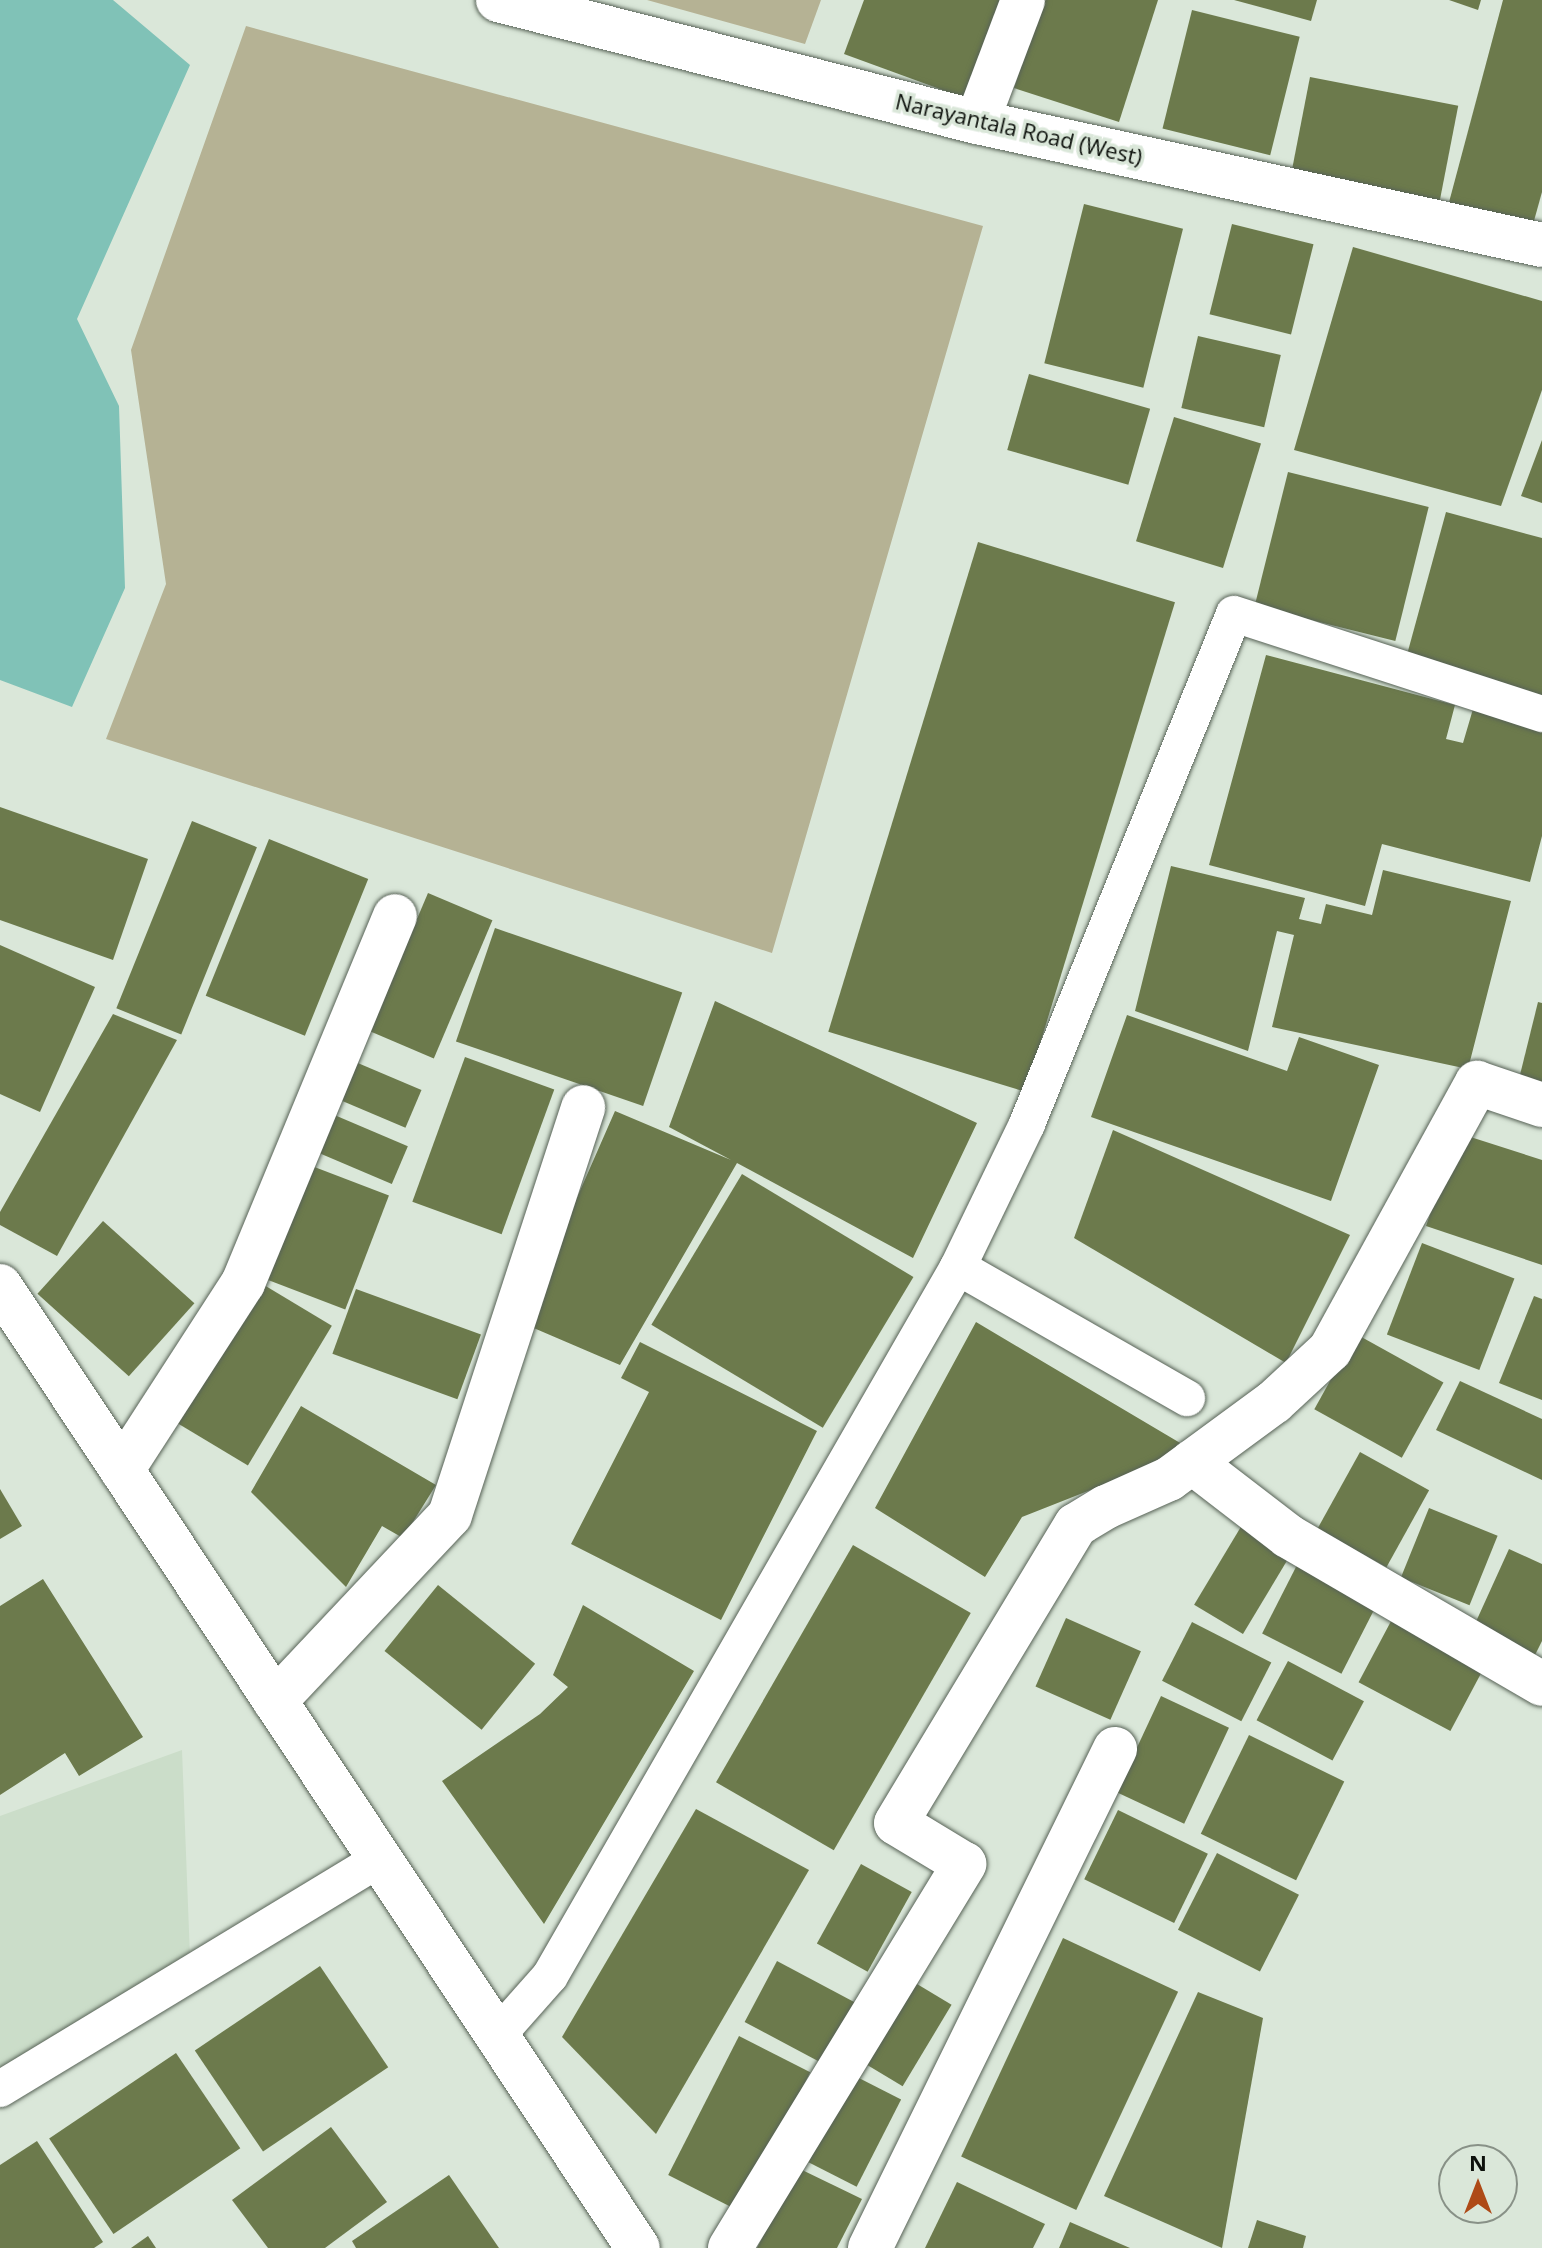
<!DOCTYPE html>
<html>
<head>
<meta charset="utf-8">
<style>
  body { margin:0 }
  #map { position:relative; width:1542px; height:2248px; overflow:hidden; background:#dae7d9; font-family:"Open Sans",sans-serif }
  div>[style] { position:absolute }
  [style*='--x'] { left:calc(var(--x)*1px); top:calc(var(--y)*1px); width:calc(var(--w)*1px); rotate:calc(var(--a)*1deg) }
  .built>* { inset:0; background:#cbddc9 }
  .green>* { inset:0; background:#b5b294 }
  .water>* { inset:0; background:#80c2b7 }
  .building>* { inset:0; background:#6c7a4c; transform-origin:0 0 }
  .roads { filter:drop-shadow(0 0 2px #576256) drop-shadow(0 0 2px #576256) }
  .service>* { height:36px; margin:-18px; padding:0 18px; transform-origin:18px; border-radius:18px; background:#fff }
  .minor>* { height:44px; margin:-22px; padding:0 22px; transform-origin:22px; border-radius:22px; background:#fff }
  .tertiary>* { height:44px; margin:-22px; padding:0 22px; transform-origin:22px; border-radius:22px; background:#fff }
  span { translate:-50% -50%; white-space:nowrap; text-align:center; line-height:1.15; -webkit-text-stroke:7px #dae7d9; paint-order:stroke }
  .street-label { font-size:22px; color:#0d110c }
  .north { position:absolute; left:1438px; top:2144px; width:80px; height:80px; box-sizing:border-box; background:#dae7d9; border:2px solid #889187; border-radius:50%; rotate:0deg; font-size:22px; font-weight:700; line-height:32px; text-align:center; color:#0d110c }
  .north::after { content:''; display:block; margin:auto; width:28px; height:36px; background:#ae4a17; clip-path:polygon(50% 0,100% 100%,50% 72%,0 100%) }
</style>
</head>
<body>
<div id="map">
  <div class="built">
    <div style="clip-path:polygon(182px 1750px,190px 1957px,0 2071px,0 1816px)"></div>
  </div>
  <div class="green">
    <div style="clip-path:polygon(647px 0,821px 0,805px 44px)"></div>
    <div style="clip-path:polygon(246px 26px,983px 226px,772px 953px,106px 739px,166px 584px,131px 350px)"></div>
  </div>
  <div class="water">
    <div style="clip-path:polygon(0 0,113px 0,190px 65px,77px 319px,119px 406px,125px 588px,72px 707px,0 680px)"></div>
  </div>
  <div class="building">
    <div style="clip-path:polygon(864px 0,1003px 0,967px 99px,844px 54px)"></div>
    <div style="clip-path:polygon(1043px 0,1158px 0,1119px 122px,1014px 88px)"></div>
    <div style="clip-path:polygon(1234px 0,1317px 0,1311px 21px)"></div>
    <div style="clip-path:polygon(1449px 0,1481px 0,1478px 10px)"></div>
    <div style="clip-path:polygon(1503px 0,1542px 0,1542px 192px,1532px 228px,1448px 206px)"></div>
    <div style="left:1192px;top:10px;width:111px;height:122px;rotate:14deg"></div>
    <div style="left:1310px;top:77px;width:151px;height:97px;rotate:11deg"></div>
    <div style="left:1084px;top:204px;width:102px;height:164px;rotate:14deg"></div>
    <div style="left:1232px;top:224px;width:84px;height:93px;rotate:14deg"></div>
    <div style="clip-path:polygon(1353px 247px,1542px 301px,1542px 390px,1501px 506px,1294px 450px)"></div>
    <div style="left:1198px;top:336px;width:85px;height:74px;rotate:13deg"></div>
    <div style="left:1029px;top:374px;width:126px;height:79px;rotate:16deg"></div>
    <div style="left:1174px;top:417px;width:91px;height:130px;rotate:17deg"></div>
    <div style="clip-path:polygon(1542px 440px,1542px 503px,1521px 496px)"></div>
    <div style="left:1288px;top:472px;width:145px;height:138px;rotate:14deg"></div>
    <div style="clip-path:polygon(1446px 512px,1542px 538px,1542px 699px,1405px 662px)"></div>
    <div style="left:978px;top:542px;width:206px;height:512px;rotate:17deg"></div>
    <div style="clip-path:polygon(1266px 655px,1455px 705px,1446px 739px,1463px 743px,1473px 709px,1542px 728px,1542px 836px,1530px 882px,1382px 844px,1365px 906px,1209px 865px)"></div>
    <div style="clip-path:polygon(0 807px,148px 859px,113px 960px,0 920px)"></div>
    <div style="left:192px;top:821px;width:70px;height:202px;rotate:22deg"></div>
    <div style="left:269px;top:839px;width:107px;height:169px;rotate:22deg"></div>
    <div style="clip-path:polygon(1171px 866px,1305px 898px,1299px 919px,1321px 924px,1326px 904px,1372px 915px,1383px 870px,1511px 901px,1468px 1069px,1272px 1027px,1294px 935px,1277px 931px,1248px 1051px,1135px 1011px)"></div>
    <div style="left:428px;top:893px;width:70px;height:150px;rotate:23deg"></div>
    <div style="left:495px;top:928px;width:198px;height:120px;rotate:19deg"></div>
    <div style="clip-path:polygon(0 945px,95px 987px,40px 1112px,0 1094px)"></div>
    <div style="clip-path:polygon(715px 1001px,977px 1123px,913px 1258px,737px 1163px,620px 1365px,522px 1323px,615px 1111px,731px 1160px,669px 1127px)"></div>
    <div style="clip-path:polygon(1538px 1002px,1542px 1003px,1542px 1093px,1517px 1087px)"></div>
    <div style="clip-path:polygon(113px 1014px,177px 1040px,57px 1256px,0 1225px,0 1212px)"></div>
    <div style="clip-path:polygon(1127px 1015px,1287px 1071px,1299px 1037px,1379px 1065px,1331px 1201px,1091px 1117px)"></div>
    <div style="left:465px;top:1057px;width:95px;height:154px;rotate:20deg"></div>
    <div style="left:346px;top:1058px;width:82px;height:41px;rotate:23deg"></div>
    <div style="left:325px;top:1111px;width:90px;height:41px;rotate:23deg"></div>
    <div style="clip-path:polygon(1113px 1130px,1350px 1235px,1286px 1363px,1074px 1238px)"></div>
    <div style="clip-path:polygon(1458px 1133px,1542px 1160px,1542px 1265px,1426px 1226px)"></div>
    <div style="left:304px;top:1163px;width:91px;height:122px;rotate:21deg"></div>
    <div style="left:742px;top:1174px;width:200px;height:176px;rotate:31deg"></div>
    <div style="left:103px;top:1221px;width:123px;height:98px;rotate:42deg"></div>
    <div style="left:1422px;top:1243px;width:99px;height:98px;rotate:21deg"></div>
    <div style="left:259px;top:1282px;width:85px;height:163px;rotate:31deg"></div>
    <div style="left:356px;top:1289px;width:133px;height:69px;rotate:20deg"></div>
    <div style="clip-path:polygon(1534px 1296px,1542px 1299px,1542px 1400px,1499px 1383px)"></div>
    <div style="clip-path:polygon(976px 1322px,1192px 1450px,1022px 1517px,985px 1577px,875px 1508px)"></div>
    <div style="left:1356px;top:1334px;width:100px;height:86px;rotate:29deg"></div>
    <div style="clip-path:polygon(640px 1342px,817px 1431px,721px 1620px,571px 1544px,649px 1392px,621px 1378px)"></div>
    <div style="clip-path:polygon(1460px 1381px,1542px 1419px,1542px 1480px,1436px 1430px)"></div>
    <div style="clip-path:polygon(301px 1406px,436px 1485px,403px 1538px,382px 1526px,346px 1587px,251px 1492px)"></div>
    <div style="left:1360px;top:1452px;width:79px;height:88px;rotate:29deg"></div>
    <div style="clip-path:polygon(0 1489px,22px 1526px,0 1539px)"></div>
    <div style="left:1429px;top:1508px;width:74px;height:75px;rotate:22deg"></div>
    <div style="left:1242px;top:1525px;width:57px;height:93px;rotate:31deg"></div>
    <div style="left:853px;top:1545px;width:136px;height:274px;rotate:30deg"></div>
    <div style="clip-path:polygon(1509px 1549px,1542px 1564px,1542px 1641px,1535px 1655px,1474px 1626px)"></div>
    <div style="left:1298px;top:1563px;width:89px;height:79px;rotate:27deg"></div>
    <div style="clip-path:polygon(43px 1579px,143px 1737px,79px 1776px,65px 1753px,0 1795px,0 1606px)"></div>
    <div style="left:438px;top:1585px;width:125px;height:85px;rotate:39deg"></div>
    <div style="clip-path:polygon(583px 1605px,694px 1671px,544px 1924px,442px 1781px,540px 1714px,568px 1687px,553px 1675px)"></div>
    <div style="left:1398px;top:1608px;width:104px;height:84px;rotate:28deg"></div>
    <div style="left:1066px;top:1618px;width:82px;height:75px;rotate:24deg"></div>
    <div style="left:1192px;top:1622px;width:89px;height:66px;rotate:27deg"></div>
    <div style="left:1288px;top:1661px;width:86px;height:67px;rotate:28deg"></div>
    <div style="left:1161px;top:1696px;width:75px;height:106px;rotate:25deg"></div>
    <div style="left:1249px;top:1735px;width:106px;height:110px;rotate:26deg"></div>
    <div style="clip-path:polygon(696px 1809px,809px 1870px,656px 2134px,562px 2037px)"></div>
    <div style="left:1118px;top:1810px;width:100px;height:77px;rotate:26deg"></div>
    <div style="left:1217px;top:1853px;width:92px;height:86px;rotate:27deg"></div>
    <div style="left:861px;top:1864px;width:58px;height:91px;rotate:29deg"></div>
    <div style="left:1063px;top:1938px;width:127px;height:241px;rotate:25deg"></div>
    <div style="left:777px;top:1961px;width:90px;height:69px;rotate:28deg"></div>
    <div style="left:320px;top:1966px;width:122px;height:151px;rotate:56deg"></div>
    <div style="left:907px;top:1978px;width:52px;height:95px;rotate:31deg"></div>
    <div style="clip-path:polygon(1198px 1992px,1263px 2018px,1222px 2248px,1104px 2196px)"></div>
    <div style="left:739px;top:2036px;width:80px;height:156px;rotate:27deg"></div>
    <div style="left:176px;top:2053px;width:115px;height:153px;rotate:56deg"></div>
    <div style="left:853px;top:2075px;width:54px;height:98px;rotate:27deg"></div>
    <div style="clip-path:polygon(331px 2127px,387px 2202px,325px 2248px,268px 2248px,232px 2200px)"></div>
    <div style="clip-path:polygon(37px 2141px,103px 2242px,94px 2248px,0 2248px,0 2165px)"></div>
    <div style="clip-path:polygon(798px 2168px,862px 2199px,837px 2248px,757px 2248px)"></div>
    <div style="clip-path:polygon(449px 2175px,499px 2248px,356px 2248px,352px 2241px)"></div>
    <div style="clip-path:polygon(957px 2182px,1045px 2224px,1033px 2248px,925px 2248px)"></div>
    <div style="clip-path:polygon(1257px 2220px,1306px 2236px,1303px 2248px,1248px 2248px)"></div>
    <div style="clip-path:polygon(1070px 2222px,1130px 2248px,1059px 2248px)"></div>
    <div style="clip-path:polygon(148px 2236px,156px 2248px,131px 2248px)"></div>
  </div>
  <div class="roads">
    <div class="service">
      <div style="--x:958;--y:1267;--w:264;--a:29.8"></div>
      <div style="--x:496;--y:2037;--w:81;--a:-48.5"></div>
      <div style="--x:550;--y:1976;--w:818;--a:-60.08"></div>
      <div style="--x:958;--y:1267;--w:159;--a:-64.2"></div>
      <div style="--x:1027;--y:1124;--w:550;--a:-67.91"></div>
      <div style="--x:1234;--y:614;--w:324;--a:18"></div>
      <div style="--x:0;--y:2089;--w:446;--a:-31.2"></div>
    </div>
    <div class="minor">
      <div style="--x:498;--y:0;--w:494;--a:14.3"></div>
      <div style="--x:977;--y:122;--w:578;--a:12.28"></div>
      <div style="--x:977;--y:122;--w:130;--a:-69.3"></div>
      <div style="--x:1192;--y:1462;--w:121;--a:37.6"></div>
      <div style="--x:1288;--y:1536;--w:294;--a:30.2"></div>
      <div style="--x:122;--y:1470;--w:223;--a:-57.1"></div>
      <div style="--x:243;--y:1283;--w:397;--a:-67.5"></div>
      <div style="--x:275;--y:1701;--w:255;--a:-46.7"></div>
      <div style="--x:450;--y:1515;--w:429;--a:-71.9"></div>
      <div style="--x:730;--y:2248;--w:450;--a:-58.6"></div>
      <div style="--x:964;--y:1864;--w:79;--a:-148.9"></div>
      <div style="--x:896;--y:1823;--w:348;--a:-58.9"></div>
      <div style="--x:1076;--y:1525;--w:35;--a:-31"></div>
      <div style="--x:1106;--y:1507;--w:69;--a:-24"></div>
      <div style="--x:1169;--y:1479;--w:130;--a:-36.3"></div>
      <div style="--x:1274;--y:1402;--w:76;--a:-42.9"></div>
      <div style="--x:1330;--y:1350;--w:305;--a:-61.2"></div>
      <div style="--x:1477;--y:1083;--w:69;--a:18.7"></div>
      <div style="--x:870;--y:2248;--w:556;--a:-63.85"></div>
    </div>
    <div class="tertiary">
      <div style="--x:0;--y:1286;--w:1154;--a:56.45"></div>
    </div>
  </div>
  <div class="street-label">
    <span style="left:1019px;top:129px;rotate:13deg">Narayantala Road (West)</span>
  </div>
  <div class="north">N</div>
</div>
</body>
</html>
